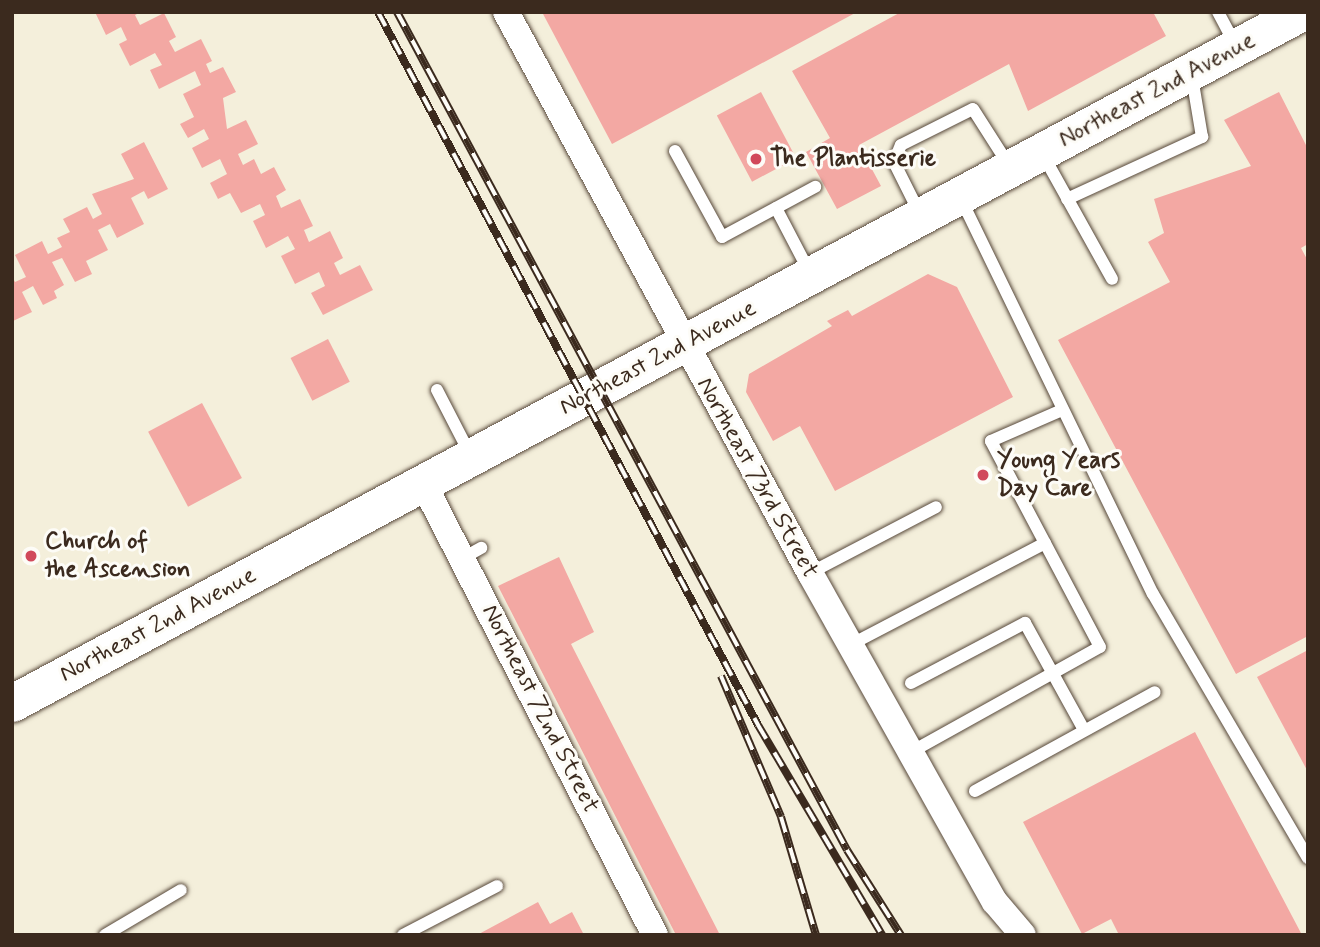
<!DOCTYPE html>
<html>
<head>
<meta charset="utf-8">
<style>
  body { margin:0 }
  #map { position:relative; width:1320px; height:947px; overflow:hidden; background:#f4efdb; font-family:Mynerve,sans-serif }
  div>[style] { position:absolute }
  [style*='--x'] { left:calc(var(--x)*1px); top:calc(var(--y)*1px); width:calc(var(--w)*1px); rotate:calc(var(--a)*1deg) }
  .building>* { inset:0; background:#f3a8a3; transform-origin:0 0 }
  .roads { filter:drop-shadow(0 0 2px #57483a) drop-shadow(0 0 2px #57483a) }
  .lane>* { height:12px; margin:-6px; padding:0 6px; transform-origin:6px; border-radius:6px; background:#fff }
  .street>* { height:26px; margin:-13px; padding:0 13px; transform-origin:13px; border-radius:13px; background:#fff }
  .secondary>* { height:37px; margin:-18.5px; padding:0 18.5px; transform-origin:18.5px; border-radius:18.5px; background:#fff }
  .rail>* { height:8px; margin-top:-4px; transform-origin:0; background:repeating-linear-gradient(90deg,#fdfcf7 0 16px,#3b2a1e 0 32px); box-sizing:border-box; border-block:2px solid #3b2a1e }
  .dots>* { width:19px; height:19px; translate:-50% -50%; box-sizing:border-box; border:4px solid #fdfcf7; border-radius:50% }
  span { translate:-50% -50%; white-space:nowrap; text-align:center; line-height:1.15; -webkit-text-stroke:6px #fdfcf7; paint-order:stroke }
  .street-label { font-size:24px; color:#3b2a1e }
  .poi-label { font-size:24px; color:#3b2a1e; font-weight:700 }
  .left { translate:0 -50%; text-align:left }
  .frame { position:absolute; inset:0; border:14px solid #3b2a1e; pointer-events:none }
</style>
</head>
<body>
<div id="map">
  <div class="building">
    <div style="clip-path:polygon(95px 12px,141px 12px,135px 15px,140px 25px,164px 13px,176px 37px,169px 41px,175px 52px,201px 39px,212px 61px,206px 64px,210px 73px,223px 67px,236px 92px,223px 98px,227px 129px,246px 120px,258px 144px,238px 154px,243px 165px,254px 159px,261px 174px,274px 167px,286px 190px,276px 196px,281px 208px,300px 199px,313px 226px,304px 230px,309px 242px,330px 231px,343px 258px,334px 263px,340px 275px,360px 265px,373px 290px,323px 315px,311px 293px,325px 286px,319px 272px,295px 284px,281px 256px,295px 249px,288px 236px,266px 248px,253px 221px,265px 215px,260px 204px,241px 213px,230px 193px,218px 199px,210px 183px,227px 174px,220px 159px,202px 168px,192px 148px,209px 139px,204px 129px,188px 138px,180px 124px,194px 117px,183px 94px,201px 85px,195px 71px,159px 89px,150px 70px,162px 65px,155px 53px,130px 66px,119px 44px,127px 40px,121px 27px,106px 35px)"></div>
    <div style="clip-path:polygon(542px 12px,857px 12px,612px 144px)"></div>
    <div style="clip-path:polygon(901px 12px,1153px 12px,1166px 36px,1028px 111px,1009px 64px,859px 145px,881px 186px,837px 209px,806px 152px,830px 138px,792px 71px)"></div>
    <div style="left:761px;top:92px;width:75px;height:50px;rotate:62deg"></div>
    <div style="clip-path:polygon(1279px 92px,1308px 149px,1308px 244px,1301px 248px,1308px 261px,1308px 636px,1236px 674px,1058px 340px,1170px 282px,1148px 242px,1164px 233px,1154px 199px,1251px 166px,1224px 120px)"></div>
    <div style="clip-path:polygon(144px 142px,168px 189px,148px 199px,144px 191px,131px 198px,144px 224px,117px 238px,110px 224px,98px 230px,108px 250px,86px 261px,92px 274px,75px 282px,62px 258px,52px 262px,64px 285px,54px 291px,57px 298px,43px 305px,33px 286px,22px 292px,32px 312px,13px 321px,12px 276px,15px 282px,26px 277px,15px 255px,42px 241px,48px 254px,62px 247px,57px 238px,70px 232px,63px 219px,87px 207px,93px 219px,102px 214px,92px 194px,134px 179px,121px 154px)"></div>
    <div style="clip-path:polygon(928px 274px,957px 287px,1013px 397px,835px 491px,800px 426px,773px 441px,746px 392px,749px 374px,832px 326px,827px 321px,848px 310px,852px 316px)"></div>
    <div style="left:328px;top:339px;width:48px;height:42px;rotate:63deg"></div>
    <div style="left:202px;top:403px;width:85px;height:61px;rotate:62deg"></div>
    <div style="clip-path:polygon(559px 557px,594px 632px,571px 644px,720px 935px,676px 935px,498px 586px)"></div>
    <div style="clip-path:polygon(1308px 650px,1308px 772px,1257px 677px)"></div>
    <div style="clip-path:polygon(1195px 732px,1302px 935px,1119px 935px,1111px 919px,1082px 934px,1023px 822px)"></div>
    <div style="clip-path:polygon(538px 902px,550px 924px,572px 912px,584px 935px,477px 935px)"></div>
  </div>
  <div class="roads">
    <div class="lane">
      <div style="--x:1218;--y:12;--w:36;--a:62"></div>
      <div style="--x:675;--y:151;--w:98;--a:61.3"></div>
      <div style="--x:722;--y:237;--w:106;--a:-28.3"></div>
      <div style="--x:1042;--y:153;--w:144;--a:60.9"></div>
      <div style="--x:960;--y:197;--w:441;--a:64.1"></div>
      <div style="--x:1153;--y:594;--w:306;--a:59.6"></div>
      <div style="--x:1067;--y:199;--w:149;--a:-24.7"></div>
      <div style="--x:1202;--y:137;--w:61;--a:-99.5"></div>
      <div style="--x:776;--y:208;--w:73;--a:62.4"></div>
      <div style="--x:920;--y:214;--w:58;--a:-116.6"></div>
      <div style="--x:894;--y:162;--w:18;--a:-68"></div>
      <div style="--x:901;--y:145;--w:80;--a:-26.6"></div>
      <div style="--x:973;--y:109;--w:65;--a:57.5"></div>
      <div style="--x:437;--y:390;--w:72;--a:62.7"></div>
      <div style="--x:463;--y:558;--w:21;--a:-29"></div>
      <div style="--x:810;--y:573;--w:142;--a:-27.6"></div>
      <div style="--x:850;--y:645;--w:220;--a:-27.6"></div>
      <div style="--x:911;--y:683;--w:129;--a:-27.8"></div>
      <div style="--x:1025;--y:623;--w:122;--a:61.1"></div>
      <div style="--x:911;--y:752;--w:216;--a:-29.1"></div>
      <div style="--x:1100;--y:647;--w:233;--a:-117.9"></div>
      <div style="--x:991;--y:441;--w:75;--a:-23.5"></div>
      <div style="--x:975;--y:791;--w:205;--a:-28.8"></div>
      <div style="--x:105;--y:935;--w:88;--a:-30.6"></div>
      <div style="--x:403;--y:935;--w:106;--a:-27.5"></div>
    </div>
    <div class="street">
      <div style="--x:506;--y:12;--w:638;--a:61.55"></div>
      <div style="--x:810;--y:573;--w:377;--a:60.7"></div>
      <div style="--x:995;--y:902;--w:43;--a:49.7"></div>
      <div style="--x:423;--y:483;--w:508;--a:62.83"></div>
    </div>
    <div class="secondary">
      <div style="--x:12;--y:703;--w:1463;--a:-28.18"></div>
    </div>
  </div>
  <div class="rail">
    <div style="--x:378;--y:12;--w:808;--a:61.94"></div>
    <div style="--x:758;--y:725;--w:244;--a:59.4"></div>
    <div style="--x:397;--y:12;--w:951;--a:61.76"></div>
    <div style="--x:847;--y:850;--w:101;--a:57.6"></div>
    <div style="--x:721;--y:676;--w:153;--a:66.9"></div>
    <div style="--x:781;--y:817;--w:123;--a:73.5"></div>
  </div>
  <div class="dots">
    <div style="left:756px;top:159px;background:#d1495b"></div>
    <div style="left:983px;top:475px;background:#d1495b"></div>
    <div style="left:31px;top:556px;background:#d1495b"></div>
  </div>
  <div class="street-label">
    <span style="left:1157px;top:90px;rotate:-28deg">Northeast 2nd Avenue</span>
    <span style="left:658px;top:358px;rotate:-28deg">Northeast 2nd Avenue</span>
    <span style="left:757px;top:478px;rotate:61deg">Northeast 73rd Street</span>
    <span style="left:158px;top:625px;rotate:-28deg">Northeast 2nd Avenue</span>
    <span style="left:540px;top:709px;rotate:63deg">Northeast 72nd Street</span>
  </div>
  <div class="poi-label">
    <span class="left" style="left:770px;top:159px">The Plantisserie</span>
    <span class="left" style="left:997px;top:475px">Young Years<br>Day Care</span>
    <span class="left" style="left:45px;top:556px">Church of<br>the Ascension</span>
  </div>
  <div class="frame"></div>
</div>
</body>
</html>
